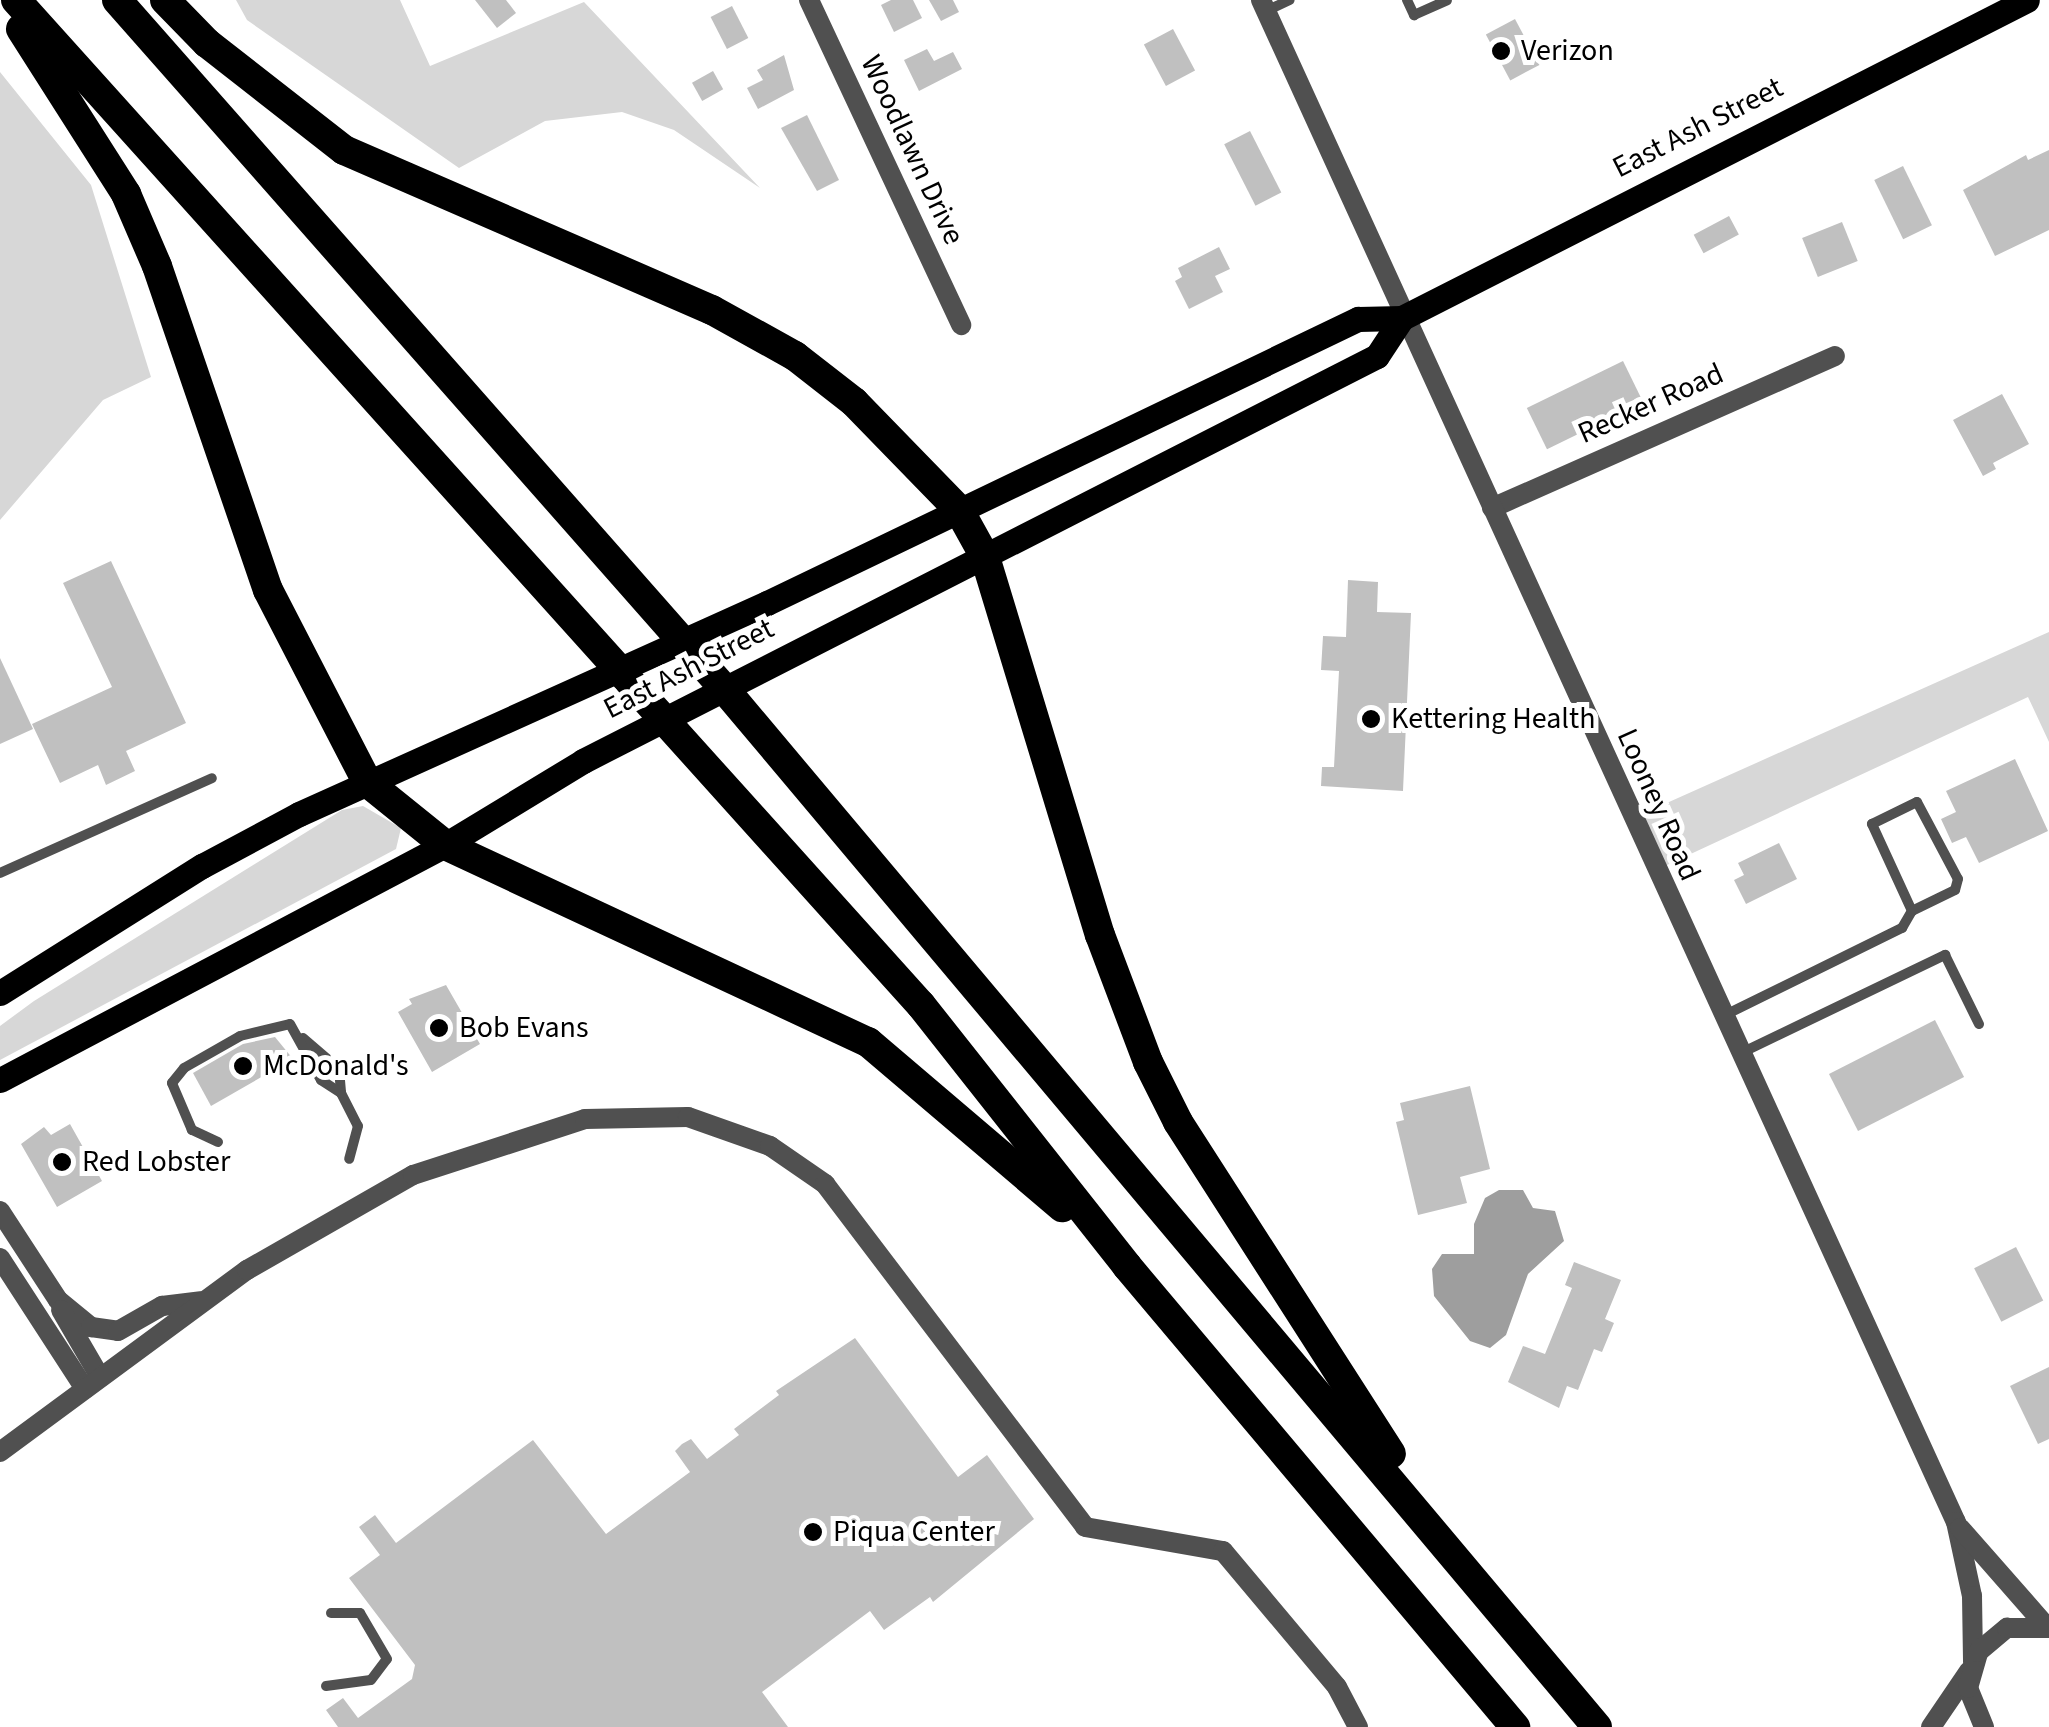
<!DOCTYPE html>
<html>
<head>
<meta charset="utf-8">
<style>
  body { margin:0 }
  #map { position:relative; width:2049px; height:1727px; overflow:hidden; background:#fff; font-family:"Source Sans 3",sans-serif }
  div>[style] { position:absolute }
  [style*='--x'] { left:calc(var(--x)*1px); top:calc(var(--y)*1px); width:calc(var(--w)*1px); rotate:calc(var(--a)*1deg) }
  .green>* { inset:0; background:#d7d7d7 }
  .water>* { inset:0; background:#9e9e9e }
  .building>* { inset:0; background:#c0c0c0; transform-origin:0 0 }
  .service>* { height:10px; margin:-5px; padding:0 5px; transform-origin:5px; border-radius:5px; background:#505050 }
  .minor>* { height:20px; margin:-10px; padding:0 10px; transform-origin:10px; border-radius:10px; background:#505050 }
  .tertiary>* { height:20px; margin:-10px; padding:0 10px; transform-origin:10px; border-radius:10px; background:#505050 }
  .primary>* { height:25px; margin:-12.5px; padding:0 12.5px; transform-origin:12.5px; border-radius:12.5px; background:#000 }
  .motorway>* { height:30px; margin:-15px; padding:0 15px; transform-origin:15px; border-radius:15px; background:#000 }
  .dots>* { width:28px; height:28px; translate:-50% -50%; box-sizing:border-box; border:5px solid #fff; border-radius:50% }
  span { translate:-50% -50%; white-space:nowrap; text-align:center; line-height:1.15; -webkit-text-stroke:10px #fff; paint-order:stroke }
  .poi-label { font-size:30px; color:#000 }
  .left { translate:0 -50%; text-align:left }
  .street-label { font-size:30px; color:#000 }
</style>
</head>
<body>
<div id="map">
  <div class="green">
    <div style="clip-path:polygon(236px 0,400px 0,430px 66px,584px 2px,760px 188px,674px 130px,622px 112px,545px 121px,459px 168px,247px 20px)"></div>
    <div style="clip-path:polygon(0 72px,91px 185px,151px 377px,103px 400px,0 520px)"></div>
    <div style="clip-path:polygon(2049px 632px,2049px 742px,2028px 697px,1654px 871px,1631px 819px)"></div>
    <div style="clip-path:polygon(363px 806px,401px 828px,396px 849px,0 1060px,0 1026px,34px 1001px,342px 810px)"></div>
  </div>
  <div class="water">
    <div style="clip-path:polygon(1499px 1190px,1523px 1190px,1533px 1208px,1555px 1211px,1564px 1241px,1528px 1274px,1506px 1335px,1490px 1348px,1470px 1341px,1434px 1296px,1432px 1269px,1442px 1254px,1474px 1254px,1474px 1224px,1485px 1198px)"></div>
  </div>
  <div class="building">
    <div style="clip-path:polygon(475px 0,506px 0,516px 13px,497px 28px)"></div>
    <div style="clip-path:polygon(891px 0,913px 0,922px 18px,894px 32px,881px 5px)"></div>
    <div style="clip-path:polygon(929px 0,953px 0,959px 12px,941px 21px)"></div>
    <div style="left:732px;top:6px;width:36px;height:24px;rotate:63deg"></div>
    <div style="left:1515px;top:19px;width:52px;height:33px;rotate:62deg"></div>
    <div style="left:1173px;top:29px;width:47px;height:33px;rotate:62deg"></div>
    <div style="clip-path:polygon(927px 49px,934px 61px,953px 52px,962px 69px,919px 91px,904px 60px)"></div>
    <div style="clip-path:polygon(784px 55px,794px 90px,758px 109px,747px 88px,763px 80px,757px 70px)"></div>
    <div style="left:713px;top:71px;width:21px;height:24px;rotate:61deg"></div>
    <div style="clip-path:polygon(807px 115px,839px 180px,817px 191px,781px 128px)"></div>
    <div style="left:1250px;top:131px;width:69px;height:29px;rotate:63deg"></div>
    <div style="clip-path:polygon(2049px 150px,2049px 230px,1995px 256px,1963px 190px,2026px 155px,2028px 160px)"></div>
    <div style="left:1903px;top:166px;width:66px;height:32px;rotate:64deg"></div>
    <div style="left:1729px;top:216px;width:21px;height:40px;rotate:62deg"></div>
    <div style="left:1842px;top:222px;width:42px;height:43px;rotate:68deg"></div>
    <div style="clip-path:polygon(1219px 247px,1230px 269px,1215px 276px,1223px 292px,1189px 309px,1175px 281px,1182px 277px,1178px 268px)"></div>
    <div style="left:1623px;top:361px;width:46px;height:107px;rotate:64deg"></div>
    <div style="clip-path:polygon(2002px 394px,2029px 444px,1993px 463px,1996px 469px,1983px 476px,1953px 420px)"></div>
    <div style="clip-path:polygon(111px 561px,186px 723px,126px 751px,135px 771px,106px 785px,98px 765px,60px 783px,32px 724px,112px 687px,63px 583px)"></div>
    <div style="clip-path:polygon(1348px 580px,1378px 582px,1377px 612px,1411px 613px,1403px 791px,1321px 786px,1322px 767px,1334px 767px,1339px 671px,1321px 670px,1323px 636px,1346px 637px)"></div>
    <div style="clip-path:polygon(0 658px,33px 729px,0 744px)"></div>
    <div style="clip-path:polygon(2015px 759px,2048px 831px,1979px 863px,1966px 837px,1952px 843px,1941px 819px,1956px 812px,1946px 791px)"></div>
    <div style="clip-path:polygon(1779px 843px,1797px 879px,1746px 904px,1734px 880px,1744px 875px,1738px 863px)"></div>
    <div style="clip-path:polygon(446px 985px,480px 1044px,432px 1072px,398px 1012px,412px 1004px,409px 999px)"></div>
    <div style="left:1935px;top:1020px;width:64px;height:119px;rotate:63deg"></div>
    <div style="clip-path:polygon(275px 1037px,293px 1059px,211px 1106px,193px 1073px,243px 1044px)"></div>
    <div style="clip-path:polygon(1470px 1086px,1490px 1169px,1460px 1177px,1467px 1203px,1418px 1215px,1396px 1122px,1404px 1120px,1400px 1103px)"></div>
    <div style="clip-path:polygon(70px 1124px,102px 1181px,57px 1207px,21px 1144px,44px 1127px,51px 1135px)"></div>
    <div style="left:2016px;top:1247px;width:60px;height:47px;rotate:63deg"></div>
    <div style="clip-path:polygon(1574px 1262px,1621px 1280px,1605px 1319px,1614px 1323px,1602px 1352px,1594px 1349px,1578px 1390px,1567px 1386px,1559px 1408px,1508px 1382px,1523px 1346px,1545px 1354px,1572px 1288px,1565px 1285px)"></div>
    <div style="clip-path:polygon(855px 1338px,958px 1477px,987px 1455px,1034px 1519px,933px 1602px,930px 1597px,884px 1630px,870px 1611px,762px 1692px,788px 1727px,338px 1727px,326px 1710px,343px 1698px,358px 1718px,412px 1679px,415px 1665px,349px 1578px,380px 1555px,359px 1527px,375px 1515px,396px 1543px,533px 1440px,606px 1534px,690px 1472px,675px 1451px,682px 1444px,691px 1439px,707px 1459px,739px 1435px,734px 1429px,779px 1395px,776px 1391px)"></div>
    <div style="clip-path:polygon(2049px 1367px,2049px 1439px,2038px 1444px,2010px 1386px)"></div>
  </div>
  <div class="service">
    <div style="--x:1407;--y:0;--w:17;--a:65"></div>
    <div style="--x:1414;--y:15;--w:36;--a:-24"></div>
    <div style="--x:1266;--y:11;--w:26;--a:-25"></div>
    <div style="--x:0;--y:873;--w:232;--a:-24.1"></div>
    <div style="--x:1721;--y:1017;--w:202;--a:-26.2"></div>
    <div style="--x:1902;--y:928;--w:20;--a:-60"></div>
    <div style="--x:1912;--y:911;--w:96;--a:-114.7"></div>
    <div style="--x:1872;--y:824;--w:50;--a:-26.1"></div>
    <div style="--x:1917;--y:802;--w:87;--a:62"></div>
    <div style="--x:1958;--y:879;--w:11;--a:105"></div>
    <div style="--x:1955;--y:890;--w:48;--a:154"></div>
    <div style="--x:303;--y:1038;--w:48;--a:40.7"></div>
    <div style="--x:339;--y:1069;--w:24;--a:85"></div>
    <div style="--x:341;--y:1093;--w:37;--a:63"></div>
    <div style="--x:358;--y:1126;--w:34;--a:105"></div>
    <div style="--x:1739;--y:1054;--w:229;--a:-25.7"></div>
    <div style="--x:1945;--y:955;--w:77;--a:63.8"></div>
    <div style="--x:218;--y:1142;--w:29;--a:-155"></div>
    <div style="--x:192;--y:1130;--w:51;--a:-113.1"></div>
    <div style="--x:172;--y:1083;--w:19;--a:-51"></div>
    <div style="--x:184;--y:1068;--w:64;--a:-29.7"></div>
    <div style="--x:240;--y:1036;--w:51;--a:-13.5"></div>
    <div style="--x:290;--y:1024;--w:64;--a:61"></div>
    <div style="--x:321;--y:1080;--w:24;--a:33"></div>
    <div style="--x:326;--y:1686;--w:45;--a:-7.6"></div>
    <div style="--x:371;--y:1680;--w:26;--a:-53"></div>
    <div style="--x:387;--y:1659;--w:53;--a:-120.4"></div>
    <div style="--x:360;--y:1613;--w:29;--a:180"></div>
  </div>
  <div class="minor">
    <div style="--x:809;--y:0;--w:359;--a:64.9"></div>
    <div style="--x:1492;--y:508;--w:375;--a:-23.9"></div>
    <div style="--x:0;--y:1211;--w:106;--a:56.9"></div>
    <div style="--x:58;--y:1300;--w:43;--a:39.3"></div>
    <div style="--x:91;--y:1327;--w:27;--a:8"></div>
    <div style="--x:118;--y:1331;--w:51;--a:-29.6"></div>
    <div style="--x:162;--y:1306;--w:39;--a:-7"></div>
    <div style="--x:0;--y:1258;--w:156;--a:57"></div>
    <div style="--x:61;--y:1310;--w:78;--a:59.8"></div>
    <div style="--x:0;--y:1452;--w:307;--a:-36.4"></div>
    <div style="--x:247;--y:1270;--w:191;--a:-29.8"></div>
    <div style="--x:413;--y:1175;--w:181;--a:-18"></div>
    <div style="--x:585;--y:1119;--w:103;--a:-1.1"></div>
    <div style="--x:688;--y:1117;--w:87;--a:19.5"></div>
    <div style="--x:770;--y:1146;--w:67;--a:34.6"></div>
    <div style="--x:825;--y:1184;--w:430;--a:52.8"></div>
    <div style="--x:1085;--y:1527;--w:140;--a:9.9"></div>
    <div style="--x:1223;--y:1551;--w:177;--a:50"></div>
    <div style="--x:1337;--y:1687;--w:45;--a:62.3"></div>
  </div>
  <div class="tertiary">
    <div style="--x:1261;--y:0;--w:1673;--a:65.46"></div>
    <div style="--x:1956;--y:1522;--w:76;--a:77.8"></div>
    <div style="--x:1972;--y:1596;--w:66;--a:89.1"></div>
    <div style="--x:1960;--y:1528;--w:130;--a:48.7"></div>
    <div style="--x:1931;--y:1727;--w:68;--a:-55.8"></div>
    <div style="--x:1984;--y:1727;--w:42;--a:-112.3"></div>
    <div style="--x:1968;--y:1688;--w:37;--a:-74"></div>
    <div style="--x:1978;--y:1652;--w:38;--a:-40"></div>
    <div style="--x:2007;--y:1628;--w:42;--a:0"></div>
  </div>
  <div class="primary">
    <div style="--x:0;--y:993;--w:239;--a:-32.2"></div>
    <div style="--x:202;--y:866;--w:110;--a:-28.2"></div>
    <div style="--x:299;--y:814;--w:513;--a:-24.27"></div>
    <div style="--x:767;--y:603;--w:656;--a:-25.67"></div>
    <div style="--x:1358;--y:319;--w:44;--a:-1.3"></div>
    <div style="--x:1402;--y:318;--w:701;--a:-26.97"></div>
    <div style="--x:0;--y:1080;--w:503;--a:-27.84"></div>
    <div style="--x:445;--y:845;--w:162;--a:-31.3"></div>
    <div style="--x:583;--y:761;--w:891;--a:-27.03"></div>
    <div style="--x:1377;--y:356;--w:45;--a:-56.7"></div>
  </div>
  <div class="motorway">
    <div style="--x:16;--y:0;--w:1352;--a:48"></div>
    <div style="--x:921;--y:1005;--w:333;--a:51.7"></div>
    <div style="--x:1127;--y:1266;--w:603;--a:49.91"></div>
    <div style="--x:117;--y:0;--w:922;--a:48.6"></div>
    <div style="--x:727;--y:692;--w:1352;--a:49.95"></div>
    <div style="--x:165;--y:0;--w:60;--a:45.7"></div>
    <div style="--x:207;--y:43;--w:174;--a:38"></div>
    <div style="--x:344;--y:150;--w:401;--a:23.5"></div>
    <div style="--x:712;--y:310;--w:95;--a:29"></div>
    <div style="--x:795;--y:356;--w:75;--a:37.9"></div>
    <div style="--x:854;--y:402;--w:151;--a:45.8"></div>
    <div style="--x:959;--y:510;--w:54;--a:61"></div>
    <div style="--x:985;--y:557;--w:395;--a:73.1"></div>
    <div style="--x:1100;--y:935;--w:136;--a:69.3"></div>
    <div style="--x:1148;--y:1062;--w:67;--a:63.4"></div>
    <div style="--x:1178;--y:1122;--w:394;--a:57.3"></div>
    <div style="--x:21;--y:29;--w:196;--a:57.5"></div>
    <div style="--x:126;--y:194;--w:78;--a:66.7"></div>
    <div style="--x:157;--y:266;--w:342;--a:71.1"></div>
    <div style="--x:268;--y:590;--w:216;--a:62.7"></div>
    <div style="--x:367;--y:782;--w:100;--a:38.9"></div>
    <div style="--x:445;--y:845;--w:467;--a:25"></div>
    <div style="--x:868;--y:1042;--w:255;--a:40.4"></div>
  </div>
  <div class="dots">
    <div style="left:1501px;top:51px;background:#000"></div>
    <div style="left:1371px;top:719px;background:#000"></div>
    <div style="left:439px;top:1028px;background:#000"></div>
    <div style="left:243px;top:1066px;background:#000"></div>
    <div style="left:62px;top:1162px;background:#000"></div>
    <div style="left:813px;top:1532px;background:#000"></div>
  </div>
  <div class="poi-label">
    <span class="left" style="left:1521px;top:51px">Verizon</span>
    <span class="left" style="left:1391px;top:719px">Kettering Health</span>
    <span class="left" style="left:459px;top:1028px">Bob Evans</span>
    <span class="left" style="left:263px;top:1066px">McDonald's</span>
    <span class="left" style="left:82px;top:1162px">Red Lobster</span>
    <span class="left" style="left:833px;top:1532px">Piqua Center</span>
  </div>
  <div class="street-label">
    <span style="left:1698px;top:128px;rotate:-27deg">East Ash Street</span>
    <span style="left:912px;top:150px;rotate:65deg">Woodlawn Drive</span>
    <span style="left:1651px;top:404px;rotate:-24deg">Recker Road</span>
    <span style="left:689px;top:669px;rotate:-27deg">East Ash Street</span>
    <span style="left:1658px;top:805px;rotate:66deg">Looney Road</span>
  </div>
</div>
</body>
</html>
